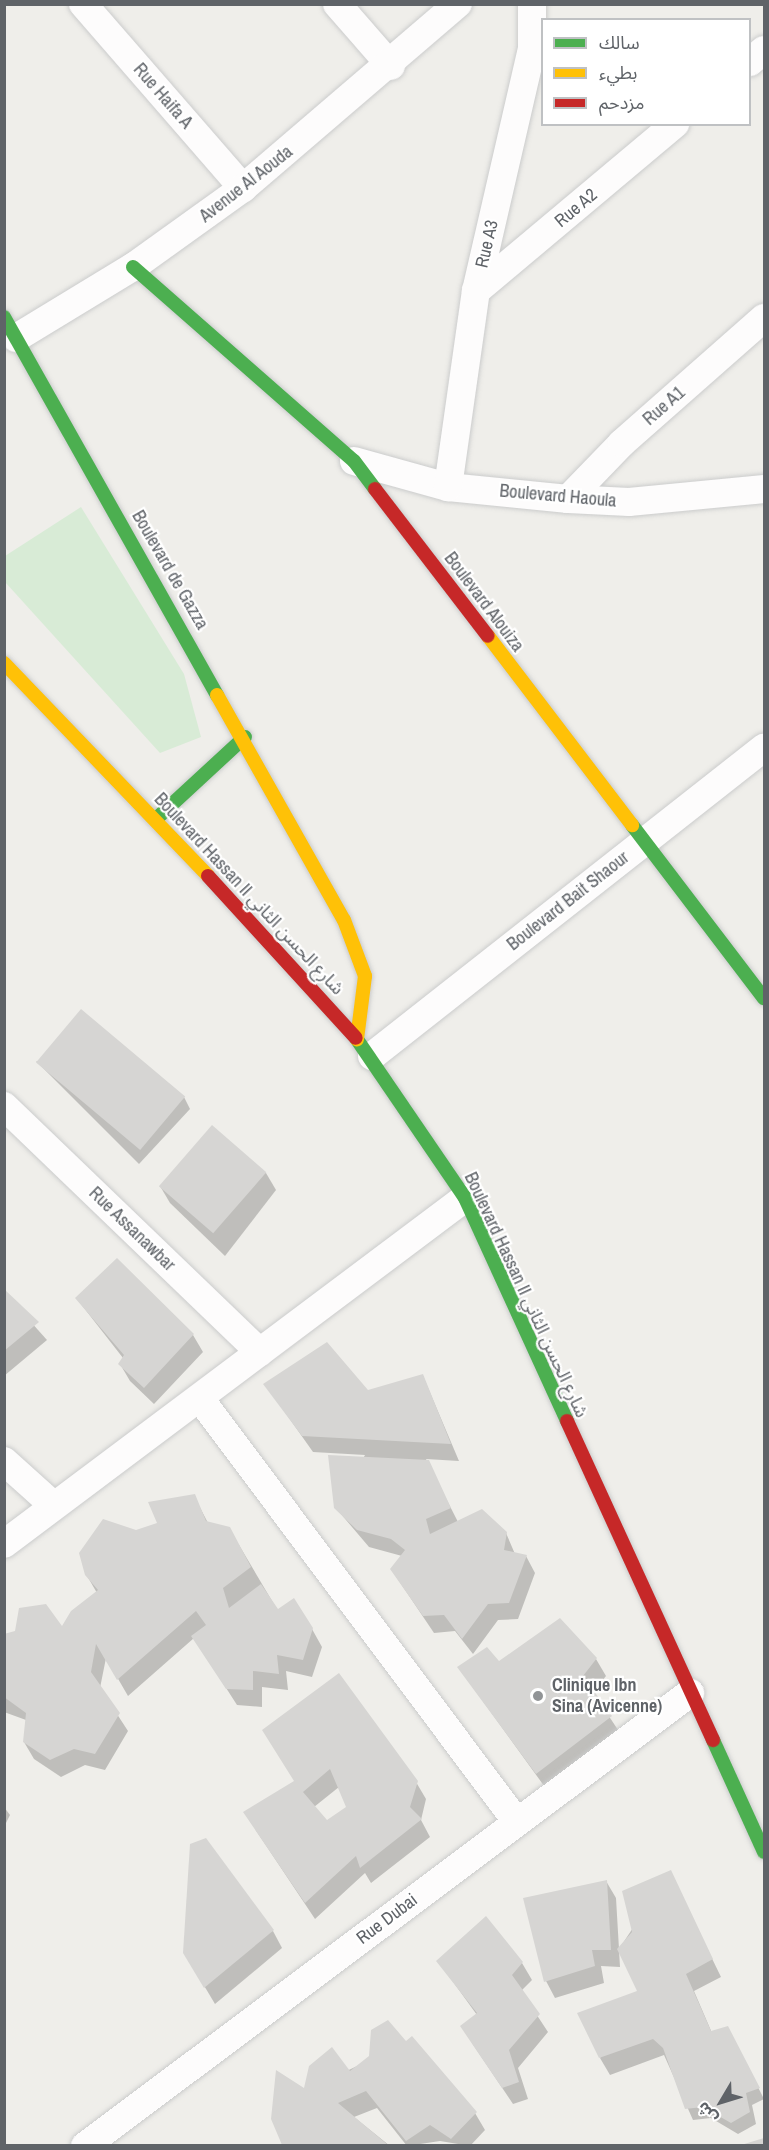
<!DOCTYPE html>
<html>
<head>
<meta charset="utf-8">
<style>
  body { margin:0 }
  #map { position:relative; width:769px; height:2150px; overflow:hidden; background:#efeeea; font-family:"Archivo Narrow","Noto Sans Arabic",sans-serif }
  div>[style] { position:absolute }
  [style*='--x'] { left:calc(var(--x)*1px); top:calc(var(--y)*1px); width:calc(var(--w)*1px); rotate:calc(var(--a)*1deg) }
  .green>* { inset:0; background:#d8ebd6 }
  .shadow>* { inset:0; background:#0003 }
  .building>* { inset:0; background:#d6d5d3; transform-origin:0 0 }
  .roads { filter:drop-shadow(0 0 2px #cbcccc) drop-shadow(0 0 2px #cbcccc) }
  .street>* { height:28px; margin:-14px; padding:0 14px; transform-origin:14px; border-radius:14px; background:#fdfcfc }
  .fast>* { height:14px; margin:-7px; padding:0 7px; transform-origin:7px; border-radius:7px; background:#4caf50 }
  .slow>* { height:14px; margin:-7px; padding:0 7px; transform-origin:7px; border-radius:7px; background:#ffc107 }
  .jam>* { height:14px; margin:-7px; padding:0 7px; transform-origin:7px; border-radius:7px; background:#c62828 }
  .dots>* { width:16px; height:16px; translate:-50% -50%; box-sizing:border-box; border:3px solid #fff; border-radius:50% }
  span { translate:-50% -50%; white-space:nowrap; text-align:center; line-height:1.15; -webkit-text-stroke:4.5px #fff; paint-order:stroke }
  .street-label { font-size:18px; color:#5f6368 }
  .poi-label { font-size:18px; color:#5f6368; font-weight:700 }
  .left { translate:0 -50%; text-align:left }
  .frame { position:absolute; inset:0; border:6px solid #5f6368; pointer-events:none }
  .legend { position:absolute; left:541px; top:18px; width:210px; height:108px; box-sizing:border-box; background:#fff; border:2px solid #bfc1c3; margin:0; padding:8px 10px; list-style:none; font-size:18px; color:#5f6368 }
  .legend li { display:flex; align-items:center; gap:12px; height:30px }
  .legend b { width:30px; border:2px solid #bfc1c3 }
  .north { position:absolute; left:691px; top:2072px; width:60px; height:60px; -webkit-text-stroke:4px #fff; paint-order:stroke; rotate:232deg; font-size:16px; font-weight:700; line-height:24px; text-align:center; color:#5f6368 }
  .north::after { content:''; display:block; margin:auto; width:21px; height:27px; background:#5f6368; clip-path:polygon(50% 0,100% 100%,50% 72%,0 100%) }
</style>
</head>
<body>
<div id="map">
  <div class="green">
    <div style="clip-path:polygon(81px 507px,184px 674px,201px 737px,160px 753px,5px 582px,5px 556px)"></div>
  </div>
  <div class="shadow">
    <div style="clip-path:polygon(36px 1061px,184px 1097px,190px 1109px,139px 1164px)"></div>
    <div style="clip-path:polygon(266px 1173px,276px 1190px,225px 1256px,170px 1203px,160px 1186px)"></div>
    <div style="clip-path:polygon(117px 1260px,193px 1335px,203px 1352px,154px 1404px,130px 1381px,120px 1364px,123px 1358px,77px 1299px)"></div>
    <div style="clip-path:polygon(4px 1292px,47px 1340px,4px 1376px)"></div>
    <div style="clip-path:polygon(423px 1376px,459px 1461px,426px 1459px,458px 1522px,506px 1533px,515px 1554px,526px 1556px,535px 1573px,518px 1619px,498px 1620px,473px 1654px,455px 1631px,434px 1633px,391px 1569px,402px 1556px,369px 1547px,335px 1507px,365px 1455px,313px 1452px,265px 1384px,367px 1392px)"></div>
    <div style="clip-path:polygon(194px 1496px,208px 1523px,239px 1545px,278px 1611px,312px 1629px,322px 1647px,312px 1677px,286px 1671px,288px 1690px,262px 1687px,262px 1707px,237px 1705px,194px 1638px,128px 1696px,106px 1658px,100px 1688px,128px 1731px,105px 1770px,85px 1765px,61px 1777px,34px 1759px,24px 1742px,26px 1720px,4px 1712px,4px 1635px,62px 1629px,97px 1593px,86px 1574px,136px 1531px,159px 1524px)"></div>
    <div style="clip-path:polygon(596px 1659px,606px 1676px,593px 1692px,620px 1733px,547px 1790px,459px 1668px)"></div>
    <div style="clip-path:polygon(evenodd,274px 1747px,416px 1782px,426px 1799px,421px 1820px,430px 1837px,371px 1883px,365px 1873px,315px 1919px,255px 1829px,295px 1781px,274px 1747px,339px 1787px,348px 1807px,327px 1822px,314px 1807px,339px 1787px)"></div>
    <div style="clip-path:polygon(4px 1807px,10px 1815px,4px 1827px)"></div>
    <div style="clip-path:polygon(670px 1872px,721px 1977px,694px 1991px,712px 2033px,734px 2040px,764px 2099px,752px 2105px,756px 2124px,738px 2134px,711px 2118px,693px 2120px,664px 2055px,610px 2075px,600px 2058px,639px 1992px,619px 1950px,620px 1967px,601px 1966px,604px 1983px,555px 1998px,546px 1981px,606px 1881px,616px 1898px,619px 1949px)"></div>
    <div style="clip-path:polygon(273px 1931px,282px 1948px,215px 2004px,184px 1952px)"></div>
    <div style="clip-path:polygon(438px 1961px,522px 1963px,532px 1980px,521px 1991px,548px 2032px,518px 2068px,528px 2099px,513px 2104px,472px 2043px,477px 2015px)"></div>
    <div style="clip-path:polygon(405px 2043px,475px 2113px,485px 2130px,470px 2146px,440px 2141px,407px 2146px,377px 2108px,354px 2117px,390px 2146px,283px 2146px,273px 2119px,305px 2091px)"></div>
  </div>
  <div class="building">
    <div style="left:81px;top:1009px;width:136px;height:70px;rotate:40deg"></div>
    <div style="left:212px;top:1125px;width:72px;height:81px;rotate:41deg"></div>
    <div style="clip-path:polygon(117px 1258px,194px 1334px,144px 1388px,118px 1364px,124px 1355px,75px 1298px)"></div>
    <div style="clip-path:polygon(4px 1289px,39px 1322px,4px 1351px)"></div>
    <div style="clip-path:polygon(327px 1342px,368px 1390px,423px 1374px,451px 1444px,302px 1436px,263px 1384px)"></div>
    <div style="clip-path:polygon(328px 1455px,429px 1460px,451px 1508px,426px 1519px,430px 1534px,482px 1509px,507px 1532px,504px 1550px,527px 1555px,509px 1603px,488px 1604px,462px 1639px,444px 1615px,423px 1616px,390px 1569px,405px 1550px,391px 1539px,357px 1530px,334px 1508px)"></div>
    <div style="clip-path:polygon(195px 1494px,206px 1521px,230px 1527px,251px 1567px,223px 1588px,229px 1608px,261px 1584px,278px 1609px,294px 1598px,313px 1628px,303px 1660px,277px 1655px,279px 1674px,253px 1671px,253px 1690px,226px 1689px,191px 1636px,206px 1625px,196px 1611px,117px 1680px,96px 1644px,91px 1672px,120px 1713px,95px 1754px,74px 1749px,50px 1760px,23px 1742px,26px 1713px,4px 1697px,4px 1634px,15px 1631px,19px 1608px,46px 1604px,62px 1626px,71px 1611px,98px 1590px,85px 1575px,79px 1553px,103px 1519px,136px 1530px,157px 1523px,148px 1502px)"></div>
    <div style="clip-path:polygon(560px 1618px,597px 1658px,583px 1676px,612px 1716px,536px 1774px,457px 1667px,487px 1647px,499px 1661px)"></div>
    <div style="clip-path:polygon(evenodd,339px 1673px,418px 1781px,410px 1807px,422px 1819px,360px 1868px,356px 1856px,305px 1903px,243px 1812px,294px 1781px,262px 1730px,339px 1673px,330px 1769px,346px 1807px,327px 1820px,303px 1792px,330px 1769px)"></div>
    <div style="clip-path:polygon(206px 1838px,274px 1930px,204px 1988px,183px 1953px,190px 1844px)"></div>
    <div style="clip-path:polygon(671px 1870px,713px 1959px,686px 1974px,711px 2031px,728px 2026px,760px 2088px,746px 2093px,750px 2112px,731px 2123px,703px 2107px,685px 2109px,663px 2048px,653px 2039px,599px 2058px,577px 2013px,637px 1991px,617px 1949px,632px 1932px,622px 1891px)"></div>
    <div style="clip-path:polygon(607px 1880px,611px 1950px,592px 1950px,595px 1966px,544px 1982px,523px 1898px)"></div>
    <div style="clip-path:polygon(486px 1916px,523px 1962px,512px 1975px,540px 2014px,509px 2050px,519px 2082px,502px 2088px,460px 2026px,477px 2013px,436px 1961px)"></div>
    <div style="clip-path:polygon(388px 2020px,406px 2041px,412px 2036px,477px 2112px,451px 2139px,430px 2125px,406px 2141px,366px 2091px,338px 2103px,388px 2145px,282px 2145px,271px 2119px,276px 2070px,304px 2088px,309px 2066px,332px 2047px,350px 2071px,369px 2056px,371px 2030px)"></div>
    <div style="clip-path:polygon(764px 2138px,764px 2145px,741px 2145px)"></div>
  </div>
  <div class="roads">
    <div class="street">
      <div style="--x:83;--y:4;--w:244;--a:49"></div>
      <div style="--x:337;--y:4;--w:82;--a:48.9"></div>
      <div style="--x:750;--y:62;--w:18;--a:-41"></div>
      <div style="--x:476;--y:291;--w:260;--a:-40"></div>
      <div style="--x:16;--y:338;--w:137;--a:-31.3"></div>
      <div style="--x:133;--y:267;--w:135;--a:-35.7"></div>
      <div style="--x:243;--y:188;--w:283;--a:-40.6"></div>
      <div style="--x:354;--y:461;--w:98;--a:15.5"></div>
      <div style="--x:448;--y:487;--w:121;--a:5.7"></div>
      <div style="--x:568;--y:499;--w:61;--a:2.8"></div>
      <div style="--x:629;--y:502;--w:136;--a:-5.5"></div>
      <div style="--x:448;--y:487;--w:198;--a:-81.9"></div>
      <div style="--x:476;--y:291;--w:249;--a:-77"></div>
      <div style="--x:532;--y:48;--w:44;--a:-90"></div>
      <div style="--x:568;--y:499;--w:78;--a:-46"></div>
      <div style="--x:622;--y:443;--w:189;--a:-41.4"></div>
      <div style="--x:372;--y:1056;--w:499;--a:-38.2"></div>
      <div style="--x:4;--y:1106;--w:355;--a:43.9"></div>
      <div style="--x:201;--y:1400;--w:527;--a:53.17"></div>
      <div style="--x:4;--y:1461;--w:66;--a:41.9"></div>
      <div style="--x:4;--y:1544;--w:576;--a:-36.89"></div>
      <div style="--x:85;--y:2146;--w:756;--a:-36.82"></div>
    </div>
    <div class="fast">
      <div style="--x:133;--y:267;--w:294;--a:41.3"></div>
      <div style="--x:354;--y:461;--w:35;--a:53"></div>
      <div style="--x:4;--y:317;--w:434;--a:60.6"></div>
      <div style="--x:156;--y:819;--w:121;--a:-42.7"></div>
      <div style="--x:632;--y:825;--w:218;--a:52.7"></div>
      <div style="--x:356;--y:1038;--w:194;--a:55.7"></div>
      <div style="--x:465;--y:1198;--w:245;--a:65.4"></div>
      <div style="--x:713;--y:1740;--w:123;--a:65.5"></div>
    </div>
    <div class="slow">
      <div style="--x:488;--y:636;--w:238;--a:52.7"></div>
      <div style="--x:4;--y:663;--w:295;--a:46.2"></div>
      <div style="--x:217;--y:695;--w:258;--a:60.6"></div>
      <div style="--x:344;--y:920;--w:60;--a:69.4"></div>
      <div style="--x:365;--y:976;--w:64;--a:97.2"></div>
    </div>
    <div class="jam">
      <div style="--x:375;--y:489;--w:185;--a:52.5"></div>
      <div style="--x:208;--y:876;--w:219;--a:47.6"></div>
      <div style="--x:567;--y:1421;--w:351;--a:65.4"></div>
    </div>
  </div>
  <div class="dots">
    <div style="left:538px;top:1696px;background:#919496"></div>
  </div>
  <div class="street-label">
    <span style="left:163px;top:96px;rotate:49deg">Rue Haifa A</span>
    <span style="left:246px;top:184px;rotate:-38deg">Avenue Al Aouda</span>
    <span style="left:576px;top:208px;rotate:-40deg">Rue A2</span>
    <span style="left:487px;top:244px;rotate:-77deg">Rue A3</span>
    <span style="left:664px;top:406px;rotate:-41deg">Rue A1</span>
    <span style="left:558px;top:496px;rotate:5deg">Boulevard Haoula</span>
    <span style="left:170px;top:570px;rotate:60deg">Boulevard de Gazza</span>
    <span style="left:484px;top:602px;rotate:53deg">Boulevard Alouiza</span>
    <span style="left:249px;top:894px;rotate:47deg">Boulevard Hassan II شارع الحسن الثاني</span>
    <span style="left:568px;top:901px;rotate:-38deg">Boulevard Bait Shaour</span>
    <span style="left:132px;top:1229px;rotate:44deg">Rue Assanawbar</span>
    <span style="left:526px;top:1295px;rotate:65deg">Boulevard Hassan II شارع الحسن الثاني</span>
    <span style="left:387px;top:1919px;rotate:-37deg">Rue Dubai</span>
  </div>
  <div class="poi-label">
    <span class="left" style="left:552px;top:1696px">Clinique Ibn<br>Sina (Avicenne)</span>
  </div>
  <div class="frame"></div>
  <ul class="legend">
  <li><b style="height:8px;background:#4caf50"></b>سالك</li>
  <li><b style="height:8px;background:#ffc107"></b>بطيء</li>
  <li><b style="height:8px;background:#c62828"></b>مزدحم</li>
  </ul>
  <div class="north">ش</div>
</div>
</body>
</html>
